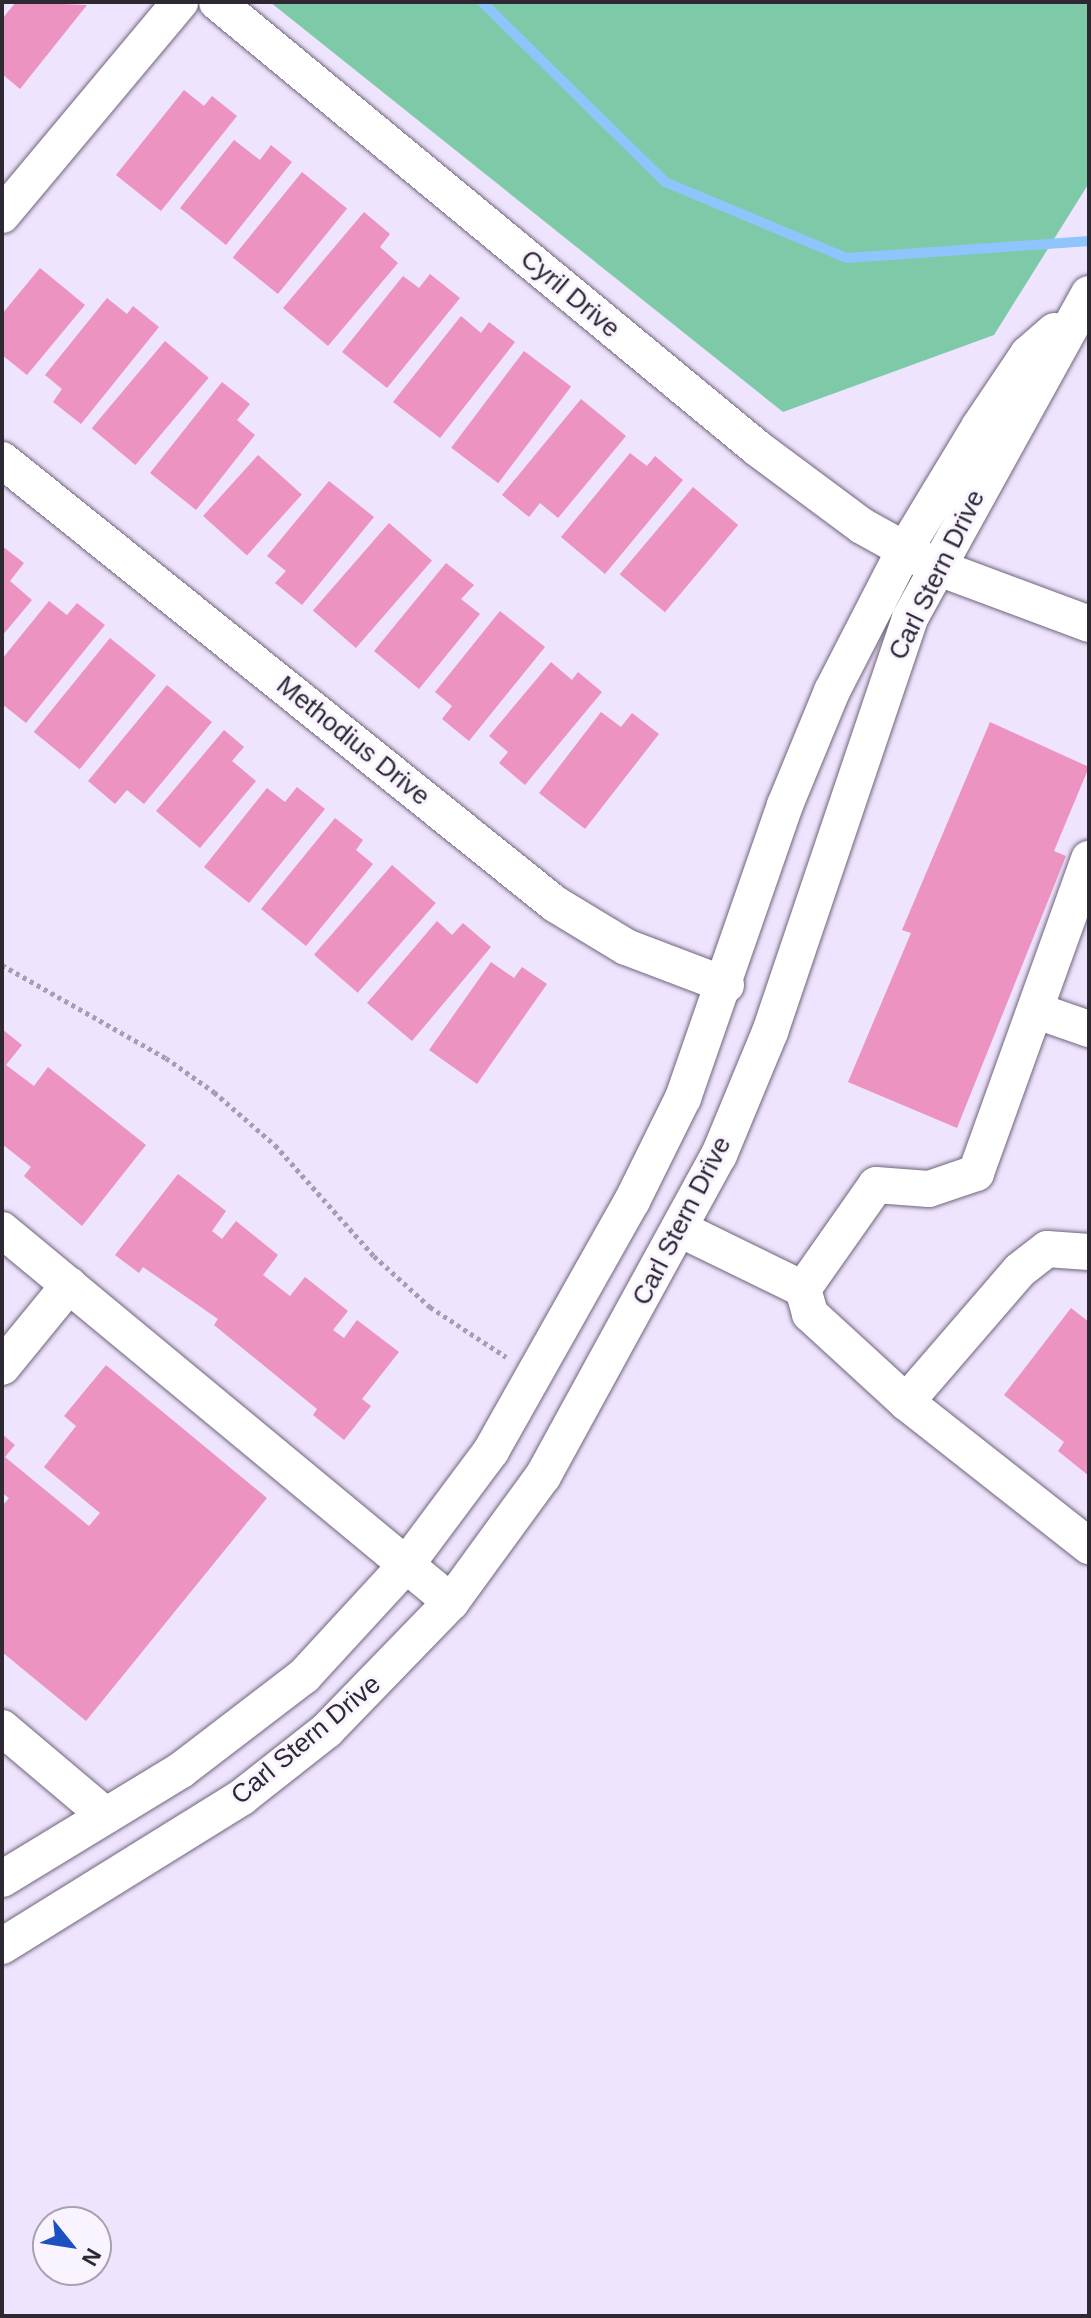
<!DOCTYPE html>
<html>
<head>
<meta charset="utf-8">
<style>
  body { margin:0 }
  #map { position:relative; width:1091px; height:2318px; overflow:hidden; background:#efe4fd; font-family:Arial,sans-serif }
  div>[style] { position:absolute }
  .green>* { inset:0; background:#7dc9a8 }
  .stream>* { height:10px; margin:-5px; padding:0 5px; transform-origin:5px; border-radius:5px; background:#8fc5fd }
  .building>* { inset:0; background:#ec93c2; transform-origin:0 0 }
  .path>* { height:5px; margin-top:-2.5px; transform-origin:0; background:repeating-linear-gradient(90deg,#a69db1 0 4px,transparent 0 8px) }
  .roads { filter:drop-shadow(0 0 2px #70657c) drop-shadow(0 0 2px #70657c) }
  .minor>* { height:36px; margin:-18px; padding:0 18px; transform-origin:18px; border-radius:18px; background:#fff }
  span { translate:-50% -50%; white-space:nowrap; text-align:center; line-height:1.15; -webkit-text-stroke:6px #f9f4ff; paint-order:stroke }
  .street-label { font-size:26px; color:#2d2832 }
  .frame { position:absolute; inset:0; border:4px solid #2d2832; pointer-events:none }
  .north { position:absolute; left:32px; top:2206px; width:80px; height:80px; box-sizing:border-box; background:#f9f4ff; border:2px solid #a7a2ad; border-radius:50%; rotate:120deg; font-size:22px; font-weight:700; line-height:32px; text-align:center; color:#2d2832 }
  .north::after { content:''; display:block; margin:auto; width:28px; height:36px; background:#1b52bf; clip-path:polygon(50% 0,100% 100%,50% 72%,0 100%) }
</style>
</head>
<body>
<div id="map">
  <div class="green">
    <div style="clip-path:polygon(270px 2px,1089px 2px,1089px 183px,994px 335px,783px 412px)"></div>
  </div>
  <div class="stream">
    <div style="left:482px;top:2px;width:257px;rotate:44.5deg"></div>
    <div style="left:665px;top:182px;width:197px;rotate:22.7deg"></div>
    <div style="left:847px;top:258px;width:243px;rotate:-4deg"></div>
  </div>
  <div class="building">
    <div style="clip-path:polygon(16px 2px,87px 5px,20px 89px,2px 74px,2px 19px)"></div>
    <div style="clip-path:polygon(184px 90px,204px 106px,212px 96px,237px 116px,161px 211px,116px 175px)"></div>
    <div style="clip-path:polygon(234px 140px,260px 160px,271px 145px,292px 162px,226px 245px,180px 208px)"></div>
    <div style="left:302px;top:172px;width:58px;height:110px;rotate:39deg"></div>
    <div style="clip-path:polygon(364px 212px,390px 234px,380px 247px,398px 263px,328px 346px,283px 308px)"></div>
    <div style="clip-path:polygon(40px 268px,85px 305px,27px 375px,2px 355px,2px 314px)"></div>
    <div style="clip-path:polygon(430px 274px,460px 298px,387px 388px,342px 352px,403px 276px,419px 288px)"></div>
    <div style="clip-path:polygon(107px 298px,127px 314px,133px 306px,159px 327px,81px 424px,53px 402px,62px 389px,45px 375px)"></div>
    <div style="clip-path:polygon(461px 316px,481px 333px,489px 322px,515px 342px,440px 438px,393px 402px)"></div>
    <div style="left:165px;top:341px;width:57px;height:114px;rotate:40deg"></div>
    <div style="left:524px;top:351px;width:59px;height:121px;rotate:37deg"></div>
    <div style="clip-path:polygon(222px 382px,250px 404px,237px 420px,255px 435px,196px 510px,150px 473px)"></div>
    <div style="clip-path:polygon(581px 399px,626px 436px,558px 518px,540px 503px,529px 517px,502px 495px)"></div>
    <div style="clip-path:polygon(630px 453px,647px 466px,655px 456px,683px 480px,605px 574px,561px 537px)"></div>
    <div style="left:258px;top:455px;width:59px;height:82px;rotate:42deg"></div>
    <div style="clip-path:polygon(329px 481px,374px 517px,302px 605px,275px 583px,286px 571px,267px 556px)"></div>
    <div style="left:693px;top:487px;width:59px;height:114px;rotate:40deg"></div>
    <div style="left:389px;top:523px;width:57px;height:116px;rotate:41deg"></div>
    <div style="clip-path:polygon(2px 546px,24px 563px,10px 581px,32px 600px,2px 636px)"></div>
    <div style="clip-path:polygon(446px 563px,474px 585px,461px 599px,480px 614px,419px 689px,374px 651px)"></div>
    <div style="clip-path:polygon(49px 601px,67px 615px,77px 603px,105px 625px,26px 723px,2px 704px,2px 659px)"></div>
    <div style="clip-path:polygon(500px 611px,545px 647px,469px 741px,442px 719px,452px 706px,435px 692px)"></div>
    <div style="left:110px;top:638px;width:59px;height:121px;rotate:39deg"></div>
    <div style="clip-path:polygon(551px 662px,572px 680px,578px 672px,602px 692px,525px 785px,499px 763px,508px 752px,489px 736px)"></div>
    <div style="clip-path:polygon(167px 685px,212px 722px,144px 804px,127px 790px,115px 804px,88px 781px)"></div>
    <div style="clip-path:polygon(601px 712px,621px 727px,632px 713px,659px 734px,585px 829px,539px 793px)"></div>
    <div style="clip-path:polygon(990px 722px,1089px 767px,1054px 851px,1066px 856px,957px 1128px,848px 1082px,911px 933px,902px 930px)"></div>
    <div style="clip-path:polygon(224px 730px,244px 747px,232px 761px,256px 781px,200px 848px,156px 811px)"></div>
    <div style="clip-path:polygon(297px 787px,325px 809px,249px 903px,204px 867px,267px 788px,285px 802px)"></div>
    <div style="clip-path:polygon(335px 818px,363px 840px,356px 850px,373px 864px,306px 946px,261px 909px)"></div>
    <div style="left:392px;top:865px;width:58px;height:119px;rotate:41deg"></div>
    <div style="clip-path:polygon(437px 921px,452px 935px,463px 923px,491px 947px,412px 1041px,367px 1003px)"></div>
    <div style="clip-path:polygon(491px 962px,514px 978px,522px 967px,547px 984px,477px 1084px,429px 1050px)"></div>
    <div style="clip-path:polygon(2px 1029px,22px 1045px,6px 1065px,34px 1086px,48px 1067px,146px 1145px,82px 1226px,24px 1176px,31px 1167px,2px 1144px)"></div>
    <div style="clip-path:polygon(178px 1174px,226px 1211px,212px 1231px,222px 1239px,236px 1221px,278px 1255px,263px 1275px,290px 1296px,305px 1277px,348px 1311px,333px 1330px,344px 1338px,357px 1320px,399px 1352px,362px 1399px,371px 1406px,344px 1440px,313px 1415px,317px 1409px,214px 1325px,218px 1319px,143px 1267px,139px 1273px,115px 1255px)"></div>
    <div style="clip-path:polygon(1071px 1308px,1089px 1322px,1089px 1476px,1058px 1451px,1064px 1442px,1004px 1395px)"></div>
    <div style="clip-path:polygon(106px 1365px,267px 1498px,86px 1721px,2px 1652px,2px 1506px,9px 1498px,2px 1493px,2px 1434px,15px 1445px,5px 1457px,89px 1526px,100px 1513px,44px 1467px,76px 1426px,64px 1416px)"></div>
  </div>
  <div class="path">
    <div style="left:2px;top:965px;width:189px;rotate:29.6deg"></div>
    <div style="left:166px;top:1058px;width:59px;rotate:35.3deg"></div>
    <div style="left:214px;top:1092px;width:81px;rotate:41deg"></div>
    <div style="left:275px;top:1145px;width:149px;rotate:48.3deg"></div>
    <div style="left:374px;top:1256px;width:76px;rotate:42.3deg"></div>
    <div style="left:430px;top:1307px;width:91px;rotate:33.3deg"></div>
  </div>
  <div class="roads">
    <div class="minor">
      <div style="left:217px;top:2px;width:700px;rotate:39.55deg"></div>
      <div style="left:757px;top:448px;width:131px;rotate:36.6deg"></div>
      <div style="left:862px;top:526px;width:85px;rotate:29deg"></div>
      <div style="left:936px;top:567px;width:163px;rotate:20.4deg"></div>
      <div style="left:2px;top:215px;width:278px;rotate:-50.1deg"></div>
      <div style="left:2px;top:460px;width:709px;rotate:38.76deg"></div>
      <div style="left:555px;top:904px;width:83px;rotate:31.2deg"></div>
      <div style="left:626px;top:947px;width:107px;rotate:20.8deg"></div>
      <div style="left:1037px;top:1011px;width:55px;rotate:19.1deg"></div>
      <div style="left:680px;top:1229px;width:137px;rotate:26deg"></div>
      <div style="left:803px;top:1289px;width:127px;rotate:-54.9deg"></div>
      <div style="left:876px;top:1185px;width:53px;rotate:4.3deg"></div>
      <div style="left:929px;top:1189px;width:50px;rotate:-18.8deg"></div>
      <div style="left:976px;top:1173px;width:334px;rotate:-70.2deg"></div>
      <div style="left:2px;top:1230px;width:583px;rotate:39.64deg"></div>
      <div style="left:803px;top:1289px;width:26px;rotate:74deg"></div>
      <div style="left:810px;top:1314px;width:130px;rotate:42.5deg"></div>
      <div style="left:906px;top:1402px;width:233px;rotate:38.2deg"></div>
      <div style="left:2px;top:1367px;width:106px;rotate:-50.7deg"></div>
      <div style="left:906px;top:1402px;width:174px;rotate:-49.2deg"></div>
      <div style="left:1020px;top:1270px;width:34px;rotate:-38deg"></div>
      <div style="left:1047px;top:1249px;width:42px;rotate:4.1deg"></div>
      <div style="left:2px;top:1728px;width:136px;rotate:40.2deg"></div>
      <div style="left:2px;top:1879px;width:210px;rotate:-31.3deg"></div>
      <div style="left:181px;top:1770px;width:155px;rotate:-37.4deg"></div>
      <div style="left:304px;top:1676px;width:151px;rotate:-47.4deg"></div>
      <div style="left:406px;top:1565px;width:142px;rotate:-53.3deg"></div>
      <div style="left:491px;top:1451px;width:287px;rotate:-60.6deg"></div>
      <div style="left:632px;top:1201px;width:115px;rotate:-63.7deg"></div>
      <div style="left:683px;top:1098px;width:310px;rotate:-70.8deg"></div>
      <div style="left:785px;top:805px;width:123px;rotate:-67.6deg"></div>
      <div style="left:832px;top:691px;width:157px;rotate:-62.8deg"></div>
      <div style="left:904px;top:551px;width:145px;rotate:-58.8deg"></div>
      <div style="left:979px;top:427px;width:88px;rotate:-56.1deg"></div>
      <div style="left:1028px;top:354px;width:35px;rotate:-41deg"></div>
      <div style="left:2px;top:1946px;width:282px;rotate:-31.8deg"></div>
      <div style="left:242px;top:1797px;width:108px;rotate:-38.2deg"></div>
      <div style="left:327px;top:1730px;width:178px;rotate:-45.9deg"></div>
      <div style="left:451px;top:1602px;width:156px;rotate:-53.9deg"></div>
      <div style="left:543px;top:1476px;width:366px;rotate:-61.3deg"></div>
      <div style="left:719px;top:1155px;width:133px;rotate:-67.5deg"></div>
      <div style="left:770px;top:1032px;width:437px;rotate:-71.3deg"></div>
      <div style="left:910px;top:618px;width:370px;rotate:-61.1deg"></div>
    </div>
  </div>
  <div class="street-label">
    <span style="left:570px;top:294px;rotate:40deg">Cyril Drive</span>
    <span style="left:937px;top:575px;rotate:-64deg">Carl Stern Drive</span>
    <span style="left:353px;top:741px;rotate:39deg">Methodius Drive</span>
    <span style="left:682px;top:1221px;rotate:-63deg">Carl Stern Drive</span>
    <span style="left:306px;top:1740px;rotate:-40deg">Carl Stern Drive</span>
  </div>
  <div class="frame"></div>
  <div class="north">N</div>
</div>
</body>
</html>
